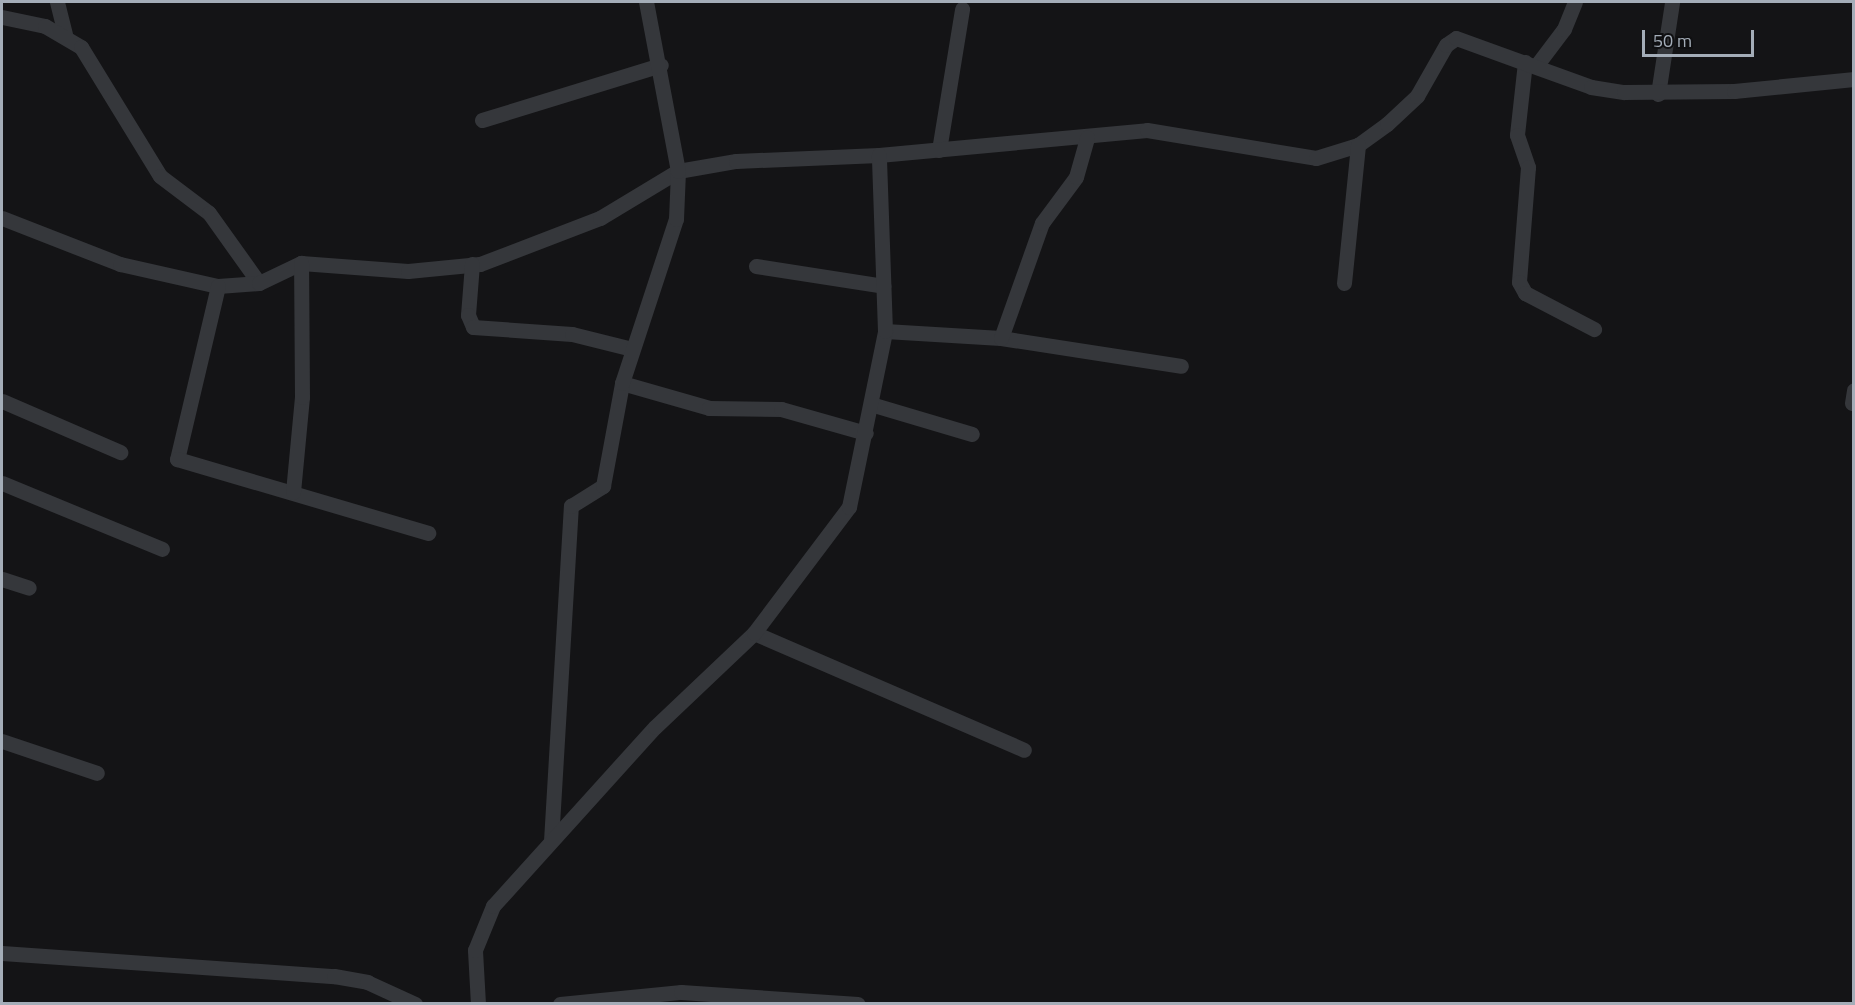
<!DOCTYPE html>
<html>
<head>
<meta charset="utf-8">
<style>
  body { margin:0 }
  #map { position:relative; width:1855px; height:1005px; overflow:hidden; background:#141416; font-family:"Titillium Web",sans-serif }
  div>[style] { position:absolute }
  .minor>* { height:15px; margin:-7.5px; padding:0 7.5px; transform-origin:7.5px; border-radius:7.5px; background:#35373b }
  span { translate:-50% -50%; white-space:nowrap; text-align:center; line-height:1.15; -webkit-text-stroke:5px #0f0f11; paint-order:stroke }
  .frame { position:absolute; inset:0; border:3px solid #a4adb8; pointer-events:none }
  .scale { position:absolute; left:1642px; top:30px; width:112px; height:27px; box-sizing:border-box; border:3px solid #a4adb8; border-top:0; padding-left:8px; font-size:18px; line-height:21px; white-space:nowrap; color:#a4adb8; -webkit-text-stroke:4px #0f0f11; paint-order:stroke }
</style>
</head>
<body>
<div id="map">
  <div class="minor">
    <div style="left:57px;top:2px;width:33px;rotate:76deg"></div>
    <div style="left:2px;top:17px;width:44px;rotate:11.8deg"></div>
    <div style="left:45px;top:26px;width:42px;rotate:30.3deg"></div>
    <div style="left:81px;top:47px;width:151px;rotate:58.5deg"></div>
    <div style="left:160px;top:176px;width:61px;rotate:37.1deg"></div>
    <div style="left:209px;top:213px;width:86px;rotate:54.5deg"></div>
    <div style="left:1525px;top:62px;width:73px;rotate:96.3deg"></div>
    <div style="left:1517px;top:135px;width:34px;rotate:71deg"></div>
    <div style="left:1528px;top:167px;width:115px;rotate:94.5deg"></div>
    <div style="left:1519px;top:282px;width:13px;rotate:61deg"></div>
    <div style="left:1525px;top:293px;width:78px;rotate:27.6deg"></div>
    <div style="left:1536px;top:66px;width:46px;rotate:-52.9deg"></div>
    <div style="left:1564px;top:29px;width:29px;rotate:-68deg"></div>
    <div style="left:1658px;top:94px;width:93px;rotate:-81.3deg"></div>
    <div style="left:482px;top:120px;width:187px;rotate:-17.1deg"></div>
    <div style="left:939px;top:150px;width:143px;rotate:-80.7deg"></div>
    <div style="left:2px;top:218px;width:127px;rotate:21.3deg"></div>
    <div style="left:120px;top:264px;width:100px;rotate:12.7deg"></div>
    <div style="left:218px;top:286px;width:41px;rotate:-4.2deg"></div>
    <div style="left:259px;top:283px;width:47px;rotate:-25.5deg"></div>
    <div style="left:301px;top:263px;width:107px;rotate:4.3deg"></div>
    <div style="left:408px;top:271px;width:72px;rotate:-5.6deg"></div>
    <div style="left:480px;top:264px;width:129px;rotate:-21deg"></div>
    <div style="left:600px;top:218px;width:91px;rotate:-31.1deg"></div>
    <div style="left:678px;top:171px;width:59px;rotate:-9.8deg"></div>
    <div style="left:736px;top:161px;width:143px;rotate:-2.4deg"></div>
    <div style="left:879px;top:155px;width:269px;rotate:-5.3deg"></div>
    <div style="left:1147px;top:130px;width:171px;rotate:9.4deg"></div>
    <div style="left:1316px;top:158px;width:44px;rotate:-17.2deg"></div>
    <div style="left:1358px;top:145px;width:36px;rotate:-36deg"></div>
    <div style="left:1387px;top:124px;width:41px;rotate:-43deg"></div>
    <div style="left:1417px;top:96px;width:59px;rotate:-60.4deg"></div>
    <div style="left:1446px;top:45px;width:12px;rotate:-35deg"></div>
    <div style="left:1456px;top:38px;width:144px;rotate:19.9deg"></div>
    <div style="left:1591px;top:87px;width:33px;rotate:9deg"></div>
    <div style="left:1624px;top:92px;width:110px;rotate:-0.5deg"></div>
    <div style="left:1734px;top:91px;width:121px;rotate:-5.7deg"></div>
    <div style="left:472px;top:264px;width:51px;rotate:94.5deg"></div>
    <div style="left:468px;top:315px;width:13px;rotate:67deg"></div>
    <div style="left:473px;top:327px;width:99px;rotate:4deg"></div>
    <div style="left:572px;top:334px;width:62px;rotate:14deg"></div>
    <div style="left:756px;top:266px;width:129px;rotate:8.9deg"></div>
    <div style="left:1344px;top:283px;width:139px;rotate:-84.2deg"></div>
    <div style="left:218px;top:286px;width:178px;rotate:103.3deg"></div>
    <div style="left:177px;top:459px;width:262px;rotate:16.4deg"></div>
    <div style="left:885px;top:331px;width:116px;rotate:3.5deg"></div>
    <div style="left:1001px;top:338px;width:182px;rotate:8.8deg"></div>
    <div style="left:1001px;top:338px;width:122px;rotate:-70.4deg"></div>
    <div style="left:1042px;top:223px;width:57px;rotate:-53.5deg"></div>
    <div style="left:1076px;top:177px;width:41px;rotate:-74.2deg"></div>
    <div style="left:622px;top:383px;width:91px;rotate:16deg"></div>
    <div style="left:709px;top:408px;width:72px;rotate:0.8deg"></div>
    <div style="left:781px;top:409px;width:88px;rotate:15.8deg"></div>
    <div style="left:2px;top:401px;width:129px;rotate:23.4deg"></div>
    <div style="left:1852px;top:403px;width:13px;rotate:-81deg"></div>
    <div style="left:874px;top:405px;width:102px;rotate:16.5deg"></div>
    <div style="left:2px;top:483px;width:173px;rotate:22.4deg"></div>
    <div style="left:293px;top:492px;width:95px;rotate:-84.6deg"></div>
    <div style="left:302px;top:397px;width:134px;rotate:-90.4deg"></div>
    <div style="left:2px;top:579px;width:28px;rotate:18deg"></div>
    <div style="left:754px;top:633px;width:294px;rotate:23.4deg"></div>
    <div style="left:2px;top:741px;width:100px;rotate:18.6deg"></div>
    <div style="left:551px;top:841px;width:336px;rotate:-86.6deg"></div>
    <div style="left:571px;top:506px;width:38px;rotate:-32deg"></div>
    <div style="left:603px;top:486px;width:105px;rotate:-79.5deg"></div>
    <div style="left:622px;top:383px;width:173px;rotate:-71.8deg"></div>
    <div style="left:676px;top:219px;width:48px;rotate:-87.6deg"></div>
    <div style="left:678px;top:171px;width:172px;rotate:-100.7deg"></div>
    <div style="left:2px;top:953px;width:333px;rotate:4deg"></div>
    <div style="left:334px;top:976px;width:34px;rotate:10deg"></div>
    <div style="left:367px;top:982px;width:53px;rotate:24.6deg"></div>
    <div style="left:478px;top:1004px;width:54px;rotate:-93.2deg"></div>
    <div style="left:475px;top:950px;width:48px;rotate:-67.8deg"></div>
    <div style="left:493px;top:906px;width:241px;rotate:-47.9deg"></div>
    <div style="left:655px;top:727px;width:137px;rotate:-43.5deg"></div>
    <div style="left:754px;top:633px;width:158px;rotate:-53deg"></div>
    <div style="left:849px;top:507px;width:180px;rotate:-78.4deg"></div>
    <div style="left:885px;top:331px;width:176px;rotate:-92deg"></div>
    <div style="left:560px;top:1004px;width:122px;rotate:-5.7deg"></div>
    <div style="left:681px;top:992px;width:177px;rotate:3.9deg"></div>
  </div>
  <div class="frame"></div>
  <div class="scale">50 m</div>
</div>
</body>
</html>
